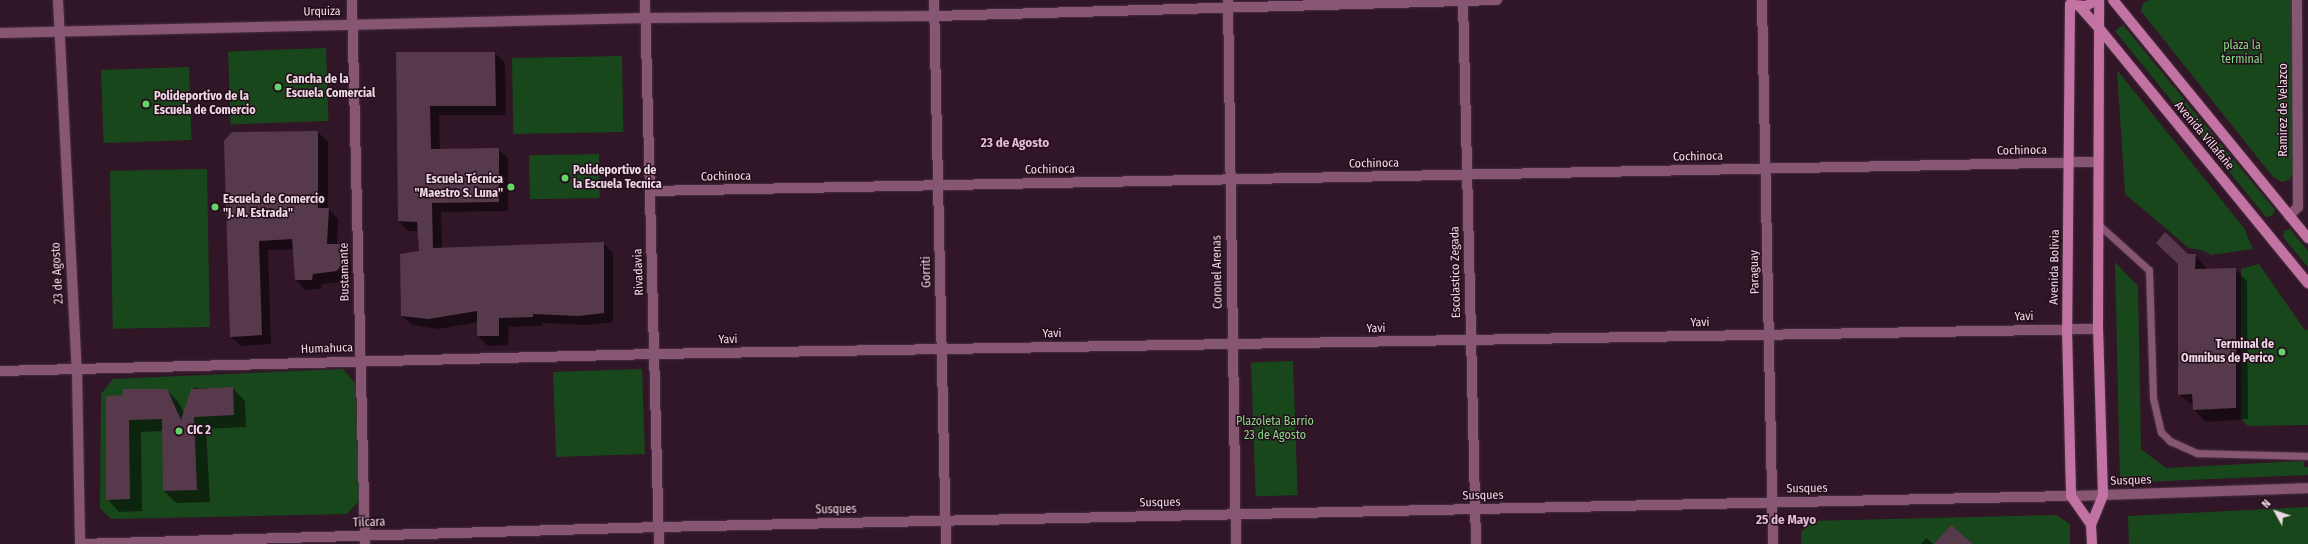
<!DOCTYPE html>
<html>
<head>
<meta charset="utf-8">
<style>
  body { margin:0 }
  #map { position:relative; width:2308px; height:544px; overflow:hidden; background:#301626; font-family:"Fira Sans Condensed",sans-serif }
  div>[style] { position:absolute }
  .green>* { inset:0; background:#19471c; transform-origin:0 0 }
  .shadow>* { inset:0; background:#0007 }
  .building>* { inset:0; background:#56394a }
  .roads { filter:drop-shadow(0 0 1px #4a3141) drop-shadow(0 0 1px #4a3141) }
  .lane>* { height:7px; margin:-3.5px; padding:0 3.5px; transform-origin:3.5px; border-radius:3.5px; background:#875673 }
  .street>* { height:10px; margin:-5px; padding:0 5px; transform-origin:5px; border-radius:5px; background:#875673 }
  .secondary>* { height:10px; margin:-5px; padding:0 5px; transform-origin:5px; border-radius:5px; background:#c273a3 }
  .dots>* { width:11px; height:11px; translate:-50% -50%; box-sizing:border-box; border:2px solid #250d1c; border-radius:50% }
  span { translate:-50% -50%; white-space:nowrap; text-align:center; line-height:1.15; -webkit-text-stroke:3px #250d1c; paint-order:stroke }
  .street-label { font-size:12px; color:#eddae4 }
  .park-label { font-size:12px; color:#85d987 }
  .poi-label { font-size:12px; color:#eddae4; font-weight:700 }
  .left { translate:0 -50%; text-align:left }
  .right { translate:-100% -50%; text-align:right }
  .neighbourhood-label { font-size:13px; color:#e1bdd2; font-weight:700 }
  .north { position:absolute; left:2256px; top:492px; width:40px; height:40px; -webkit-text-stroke:3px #250d1c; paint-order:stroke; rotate:310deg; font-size:11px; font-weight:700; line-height:16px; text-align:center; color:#eddae4 }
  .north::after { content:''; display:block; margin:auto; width:14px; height:18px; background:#eddae4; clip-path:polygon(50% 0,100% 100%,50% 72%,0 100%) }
</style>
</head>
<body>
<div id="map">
  <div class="green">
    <div style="clip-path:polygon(2149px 0,2294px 0,2293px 173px,2289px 180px,2282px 182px,2273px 177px,2141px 11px,2143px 3px)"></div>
    <div style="clip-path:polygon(2123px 25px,2275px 210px,2272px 216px,2266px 217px,2115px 31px)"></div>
    <div style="left:326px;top:48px;width:73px;height:98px;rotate:88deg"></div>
    <div style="left:622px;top:56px;width:76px;height:110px;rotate:89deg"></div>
    <div style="left:189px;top:67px;width:73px;height:88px;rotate:88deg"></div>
    <div style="clip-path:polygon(2117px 70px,2244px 228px,2253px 249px,2211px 255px,2204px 251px,2189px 248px,2125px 194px)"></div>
    <div style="left:599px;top:154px;width:44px;height:70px;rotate:89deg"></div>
    <div style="left:207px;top:169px;width:158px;height:97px;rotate:89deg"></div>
    <div style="clip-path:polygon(2290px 229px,2308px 251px,2308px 267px,2283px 237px,2284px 231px)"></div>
    <div style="clip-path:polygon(2115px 262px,2138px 286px,2141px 449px,2166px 468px,2304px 461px,2304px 467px,2308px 467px,2308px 475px,2120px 483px)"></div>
    <div style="clip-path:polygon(2259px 264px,2304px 329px,2308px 330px,2308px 425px,2248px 426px,2241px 419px,2241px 269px)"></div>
    <div style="left:1293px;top:361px;width:134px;height:42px;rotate:88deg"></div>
    <div style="clip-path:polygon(343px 369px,355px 383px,360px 500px,347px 514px,111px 519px,100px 508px,101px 394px,113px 379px)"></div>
    <div style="left:642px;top:369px;width:85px;height:89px;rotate:88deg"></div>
    <div style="clip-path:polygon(2308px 507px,2308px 544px,2129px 544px,2128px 516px)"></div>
    <div style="clip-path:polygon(2056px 515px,2070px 524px,2070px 544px,1801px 544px,1801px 532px,1810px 521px)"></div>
  </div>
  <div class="shadow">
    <div style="clip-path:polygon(397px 53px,495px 53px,505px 63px,506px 115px,439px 115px,440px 149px,498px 149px,508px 158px,508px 211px,441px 212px,442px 249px,603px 243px,613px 253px,613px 322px,589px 325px,542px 323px,542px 326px,509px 327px,508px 345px,488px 346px,478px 336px,478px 322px,439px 329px,412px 325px,402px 316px,420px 252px,418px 231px,408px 231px,399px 221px)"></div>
    <div style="clip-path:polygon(318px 132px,328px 142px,328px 208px,338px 219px,337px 245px,350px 255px,351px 275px,346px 281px,322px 284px,321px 289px,305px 290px,296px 280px,294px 249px,268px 250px,271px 344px,241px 346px,231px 337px,233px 133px)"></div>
    <div style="clip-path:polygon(2188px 255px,2195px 255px,2207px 269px,2235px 269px,2247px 281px,2248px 419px,2206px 422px,2194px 410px,2194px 406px,2179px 394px)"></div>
    <div style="clip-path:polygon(192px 388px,233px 388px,245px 401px,246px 427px,206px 429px,210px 502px,176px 503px,164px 491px,163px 431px,141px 432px,142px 511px,119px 512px,107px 499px,107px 397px,167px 390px,179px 403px,184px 413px)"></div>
    <div style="clip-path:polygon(1926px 538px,1933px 544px,1921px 544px)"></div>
  </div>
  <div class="building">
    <div style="clip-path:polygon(396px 52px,495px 52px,496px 106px,430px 106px,431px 149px,499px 148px,499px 202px,432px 203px,433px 248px,604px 242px,604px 313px,579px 316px,533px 314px,533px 317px,499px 318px,499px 336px,477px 336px,477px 311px,429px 319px,401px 316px,400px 254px,419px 251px,417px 222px,398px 221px)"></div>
    <div style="clip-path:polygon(318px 131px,318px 208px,329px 208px,327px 244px,340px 244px,341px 265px,337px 271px,313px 274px,312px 280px,295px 280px,292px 239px,259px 241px,262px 335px,230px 337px,224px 141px,232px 132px)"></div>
    <div style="clip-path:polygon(2165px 232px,2188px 254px,2196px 254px,2195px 269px,2236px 268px,2236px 408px,2193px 410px,2192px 394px,2178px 395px,2178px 264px,2156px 243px)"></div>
    <div style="clip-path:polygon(192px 386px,193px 389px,233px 387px,234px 415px,194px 417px,197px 490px,163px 491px,162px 419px,129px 420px,130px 499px,106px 500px,106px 396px,123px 395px,123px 389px,167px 389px,181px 420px)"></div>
    <div style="clip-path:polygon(1951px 525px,1973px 544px,1934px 544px)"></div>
  </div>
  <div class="roads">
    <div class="lane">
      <div style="left:2099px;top:225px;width:67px;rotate:42deg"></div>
      <div style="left:2149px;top:270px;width:128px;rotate:88.2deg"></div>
      <div style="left:2153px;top:398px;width:35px;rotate:77deg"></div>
      <div style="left:2161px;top:432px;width:13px;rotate:45deg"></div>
      <div style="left:2170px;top:441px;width:30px;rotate:24deg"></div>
      <div style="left:2197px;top:453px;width:111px;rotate:1.5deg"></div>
    </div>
    <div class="street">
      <div style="left:58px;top:0;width:369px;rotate:87.1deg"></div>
      <div style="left:77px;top:369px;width:175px;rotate:89deg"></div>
      <div style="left:352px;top:0;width:544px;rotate:88.63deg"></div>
      <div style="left:645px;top:0;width:544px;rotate:88.53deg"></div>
      <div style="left:934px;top:0;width:544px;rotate:88.74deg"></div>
      <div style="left:1228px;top:0;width:544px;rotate:89.16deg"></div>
      <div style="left:1463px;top:0;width:544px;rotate:88.63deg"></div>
      <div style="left:1762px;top:0;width:544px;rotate:88.84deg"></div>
      <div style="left:0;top:33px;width:646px;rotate:-1.33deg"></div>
      <div style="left:646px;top:18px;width:289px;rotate:-0.4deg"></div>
      <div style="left:935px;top:16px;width:562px;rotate:-1.63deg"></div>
      <div style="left:650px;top:191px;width:1448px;rotate:-1.15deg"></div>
      <div style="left:2289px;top:216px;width:13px;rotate:-45deg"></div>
      <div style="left:2298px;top:207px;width:207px;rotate:-90.3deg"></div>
      <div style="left:0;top:371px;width:655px;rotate:-1.49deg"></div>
      <div style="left:655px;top:354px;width:1443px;rotate:-0.99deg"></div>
      <div style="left:80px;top:544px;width:579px;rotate:-1.68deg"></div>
      <div style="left:659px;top:527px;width:1412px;rotate:-1.26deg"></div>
      <div style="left:2071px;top:496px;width:237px;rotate:-1.9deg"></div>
    </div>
    <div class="secondary">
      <div style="left:2113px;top:0;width:308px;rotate:50.7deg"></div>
      <div style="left:2070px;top:4px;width:325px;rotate:90.5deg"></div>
      <div style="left:2067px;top:329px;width:167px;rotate:88.6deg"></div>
      <div style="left:2071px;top:496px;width:35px;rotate:55deg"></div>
      <div style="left:2074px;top:5px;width:12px;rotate:5deg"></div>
      <div style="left:2086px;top:6px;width:13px;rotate:-29deg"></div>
      <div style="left:2079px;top:6px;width:30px;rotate:48deg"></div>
      <div style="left:2099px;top:28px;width:330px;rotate:50.7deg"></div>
      <div style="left:2092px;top:544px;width:19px;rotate:-93deg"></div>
      <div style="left:2091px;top:525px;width:32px;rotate:-68deg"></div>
      <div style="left:2103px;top:495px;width:166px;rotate:-91.7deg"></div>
      <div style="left:2098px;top:329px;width:329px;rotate:-89.8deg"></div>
    </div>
  </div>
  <div class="dots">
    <div style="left:278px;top:87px;background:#62d469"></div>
    <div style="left:146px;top:104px;background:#62d469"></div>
    <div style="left:565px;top:178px;background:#62d469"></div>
    <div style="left:511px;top:187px;background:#62d469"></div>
    <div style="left:215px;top:207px;background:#62d469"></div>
    <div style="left:2282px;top:352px;background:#62d469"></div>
    <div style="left:179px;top:431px;background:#62d469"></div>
  </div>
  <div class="street-label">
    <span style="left:322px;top:12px;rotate:-1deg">Urquiza</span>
    <span style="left:2284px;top:110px;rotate:-90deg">Ramirez de Velazco</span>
    <span style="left:2204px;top:136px;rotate:50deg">Avenida Villafañe</span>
    <span style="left:2022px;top:151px;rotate:-1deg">Cochinoca</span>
    <span style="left:1698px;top:157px;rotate:-1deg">Cochinoca</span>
    <span style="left:1374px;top:164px;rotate:-1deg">Cochinoca</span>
    <span style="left:1050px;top:170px;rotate:-1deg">Cochinoca</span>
    <span style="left:726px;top:177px;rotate:-1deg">Cochinoca</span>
    <span style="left:2055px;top:267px;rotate:-89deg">Avenida Bolivia</span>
    <span style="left:345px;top:272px;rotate:-91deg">Bustamante</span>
    <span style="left:639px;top:272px;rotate:-92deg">Rivadavia</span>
    <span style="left:927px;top:272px;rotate:-91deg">Gorriti</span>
    <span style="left:1218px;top:272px;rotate:-91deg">Coronel Arenas</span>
    <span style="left:1456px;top:272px;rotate:-91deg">Escolastico Zegada</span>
    <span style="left:1755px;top:272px;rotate:-91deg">Paraguay</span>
    <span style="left:58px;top:273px;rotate:-93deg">23 de Agosto</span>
    <span style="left:2024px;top:317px;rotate:-1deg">Yavi</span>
    <span style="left:1700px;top:323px;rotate:-1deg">Yavi</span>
    <span style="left:1376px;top:329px;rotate:-1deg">Yavi</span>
    <span style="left:1052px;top:334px;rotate:-1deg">Yavi</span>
    <span style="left:728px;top:340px;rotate:-1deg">Yavi</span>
    <span style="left:327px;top:349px;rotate:-2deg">Humahuca</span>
    <span style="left:2131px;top:481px;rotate:-2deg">Susques</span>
    <span style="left:1807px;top:489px;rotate:-1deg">Susques</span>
    <span style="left:1483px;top:496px;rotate:-1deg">Susques</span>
    <span style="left:1160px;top:503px;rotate:-1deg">Susques</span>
    <span style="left:836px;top:510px;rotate:-1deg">Susques</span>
    <span style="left:369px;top:523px;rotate:-2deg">Tilcara</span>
  </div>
  <div class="park-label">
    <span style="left:2242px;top:53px">plaza la<br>terminal</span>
    <span style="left:1275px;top:429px">Plazoleta Barrio<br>23 de Agosto</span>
  </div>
  <div class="poi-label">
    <span class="left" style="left:286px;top:87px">Cancha de la<br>Escuela Comercial</span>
    <span class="left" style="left:154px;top:104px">Polideportivo de la<br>Escuela de Comercio</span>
    <span class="left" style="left:573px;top:178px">Polideportivo de<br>la Escuela Tecnica</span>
    <span class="right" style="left:503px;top:187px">Escuela Técnica<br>"Maestro S. Luna"</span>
    <span class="left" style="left:223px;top:207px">Escuela de Comercio<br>"J. M. Estrada"</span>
    <span class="right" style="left:2274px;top:352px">Terminal de<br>Omnibus de Perico</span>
    <span class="left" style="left:187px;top:431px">CIC 2</span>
  </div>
  <div class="neighbourhood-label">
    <span style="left:1015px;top:143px">23 de Agosto</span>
    <span style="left:1786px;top:520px">25 de Mayo</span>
  </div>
  <div class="north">N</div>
</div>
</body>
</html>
